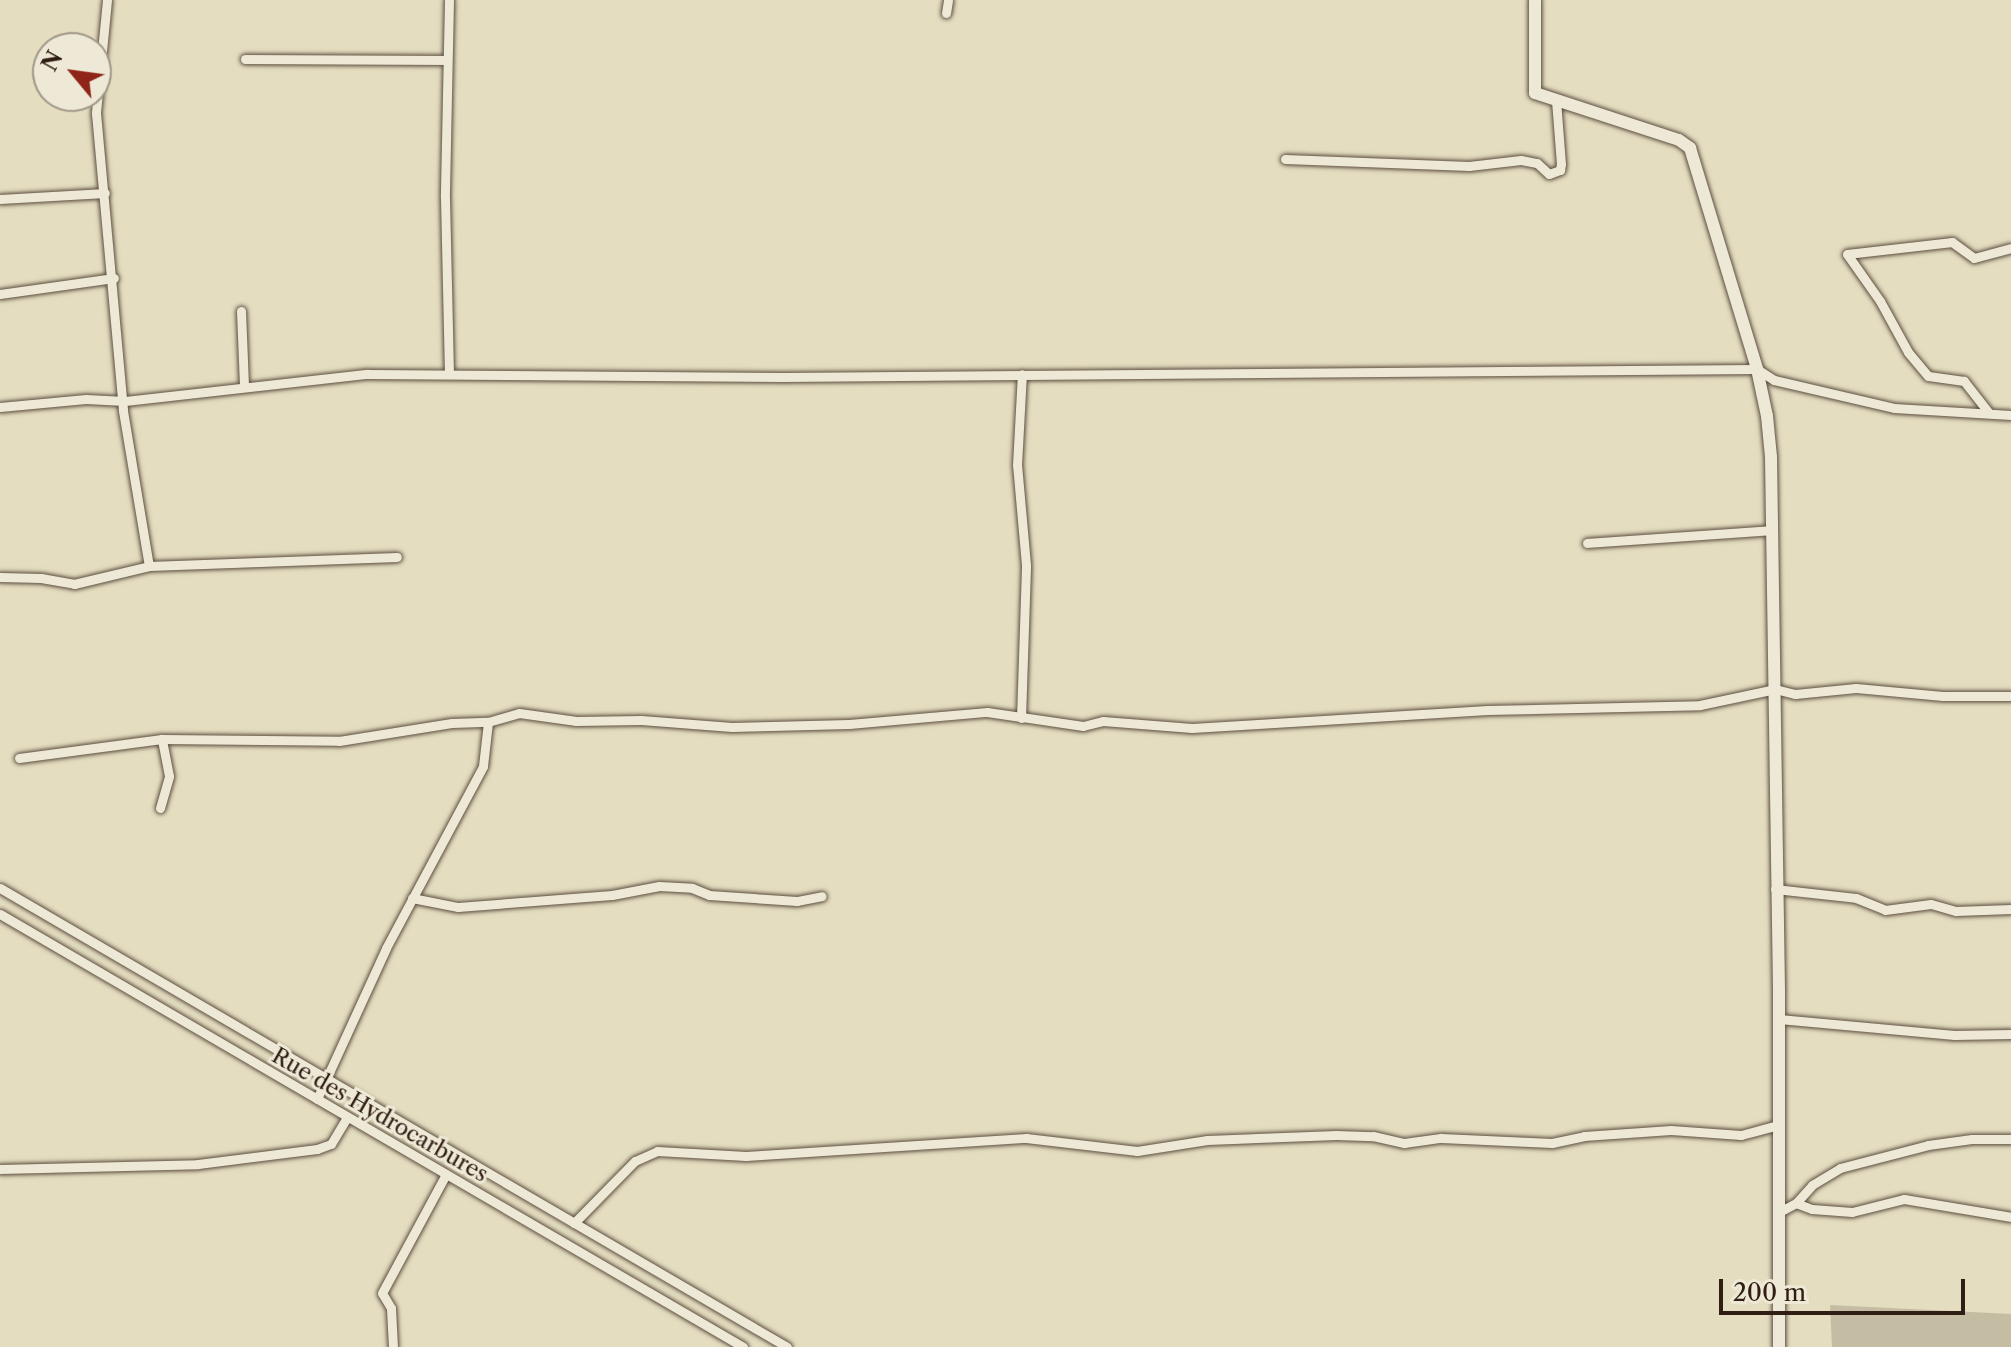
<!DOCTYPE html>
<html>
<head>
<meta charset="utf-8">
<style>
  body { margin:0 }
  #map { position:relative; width:2011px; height:1347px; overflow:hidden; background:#e4ddc0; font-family:"Libre Caslon Text",serif }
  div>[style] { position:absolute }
  .green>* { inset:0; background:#c5bda3 }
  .roads { filter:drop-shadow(0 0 2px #5d4e3f) drop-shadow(0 0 2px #5d4e3f) }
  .street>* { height:9px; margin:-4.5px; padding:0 4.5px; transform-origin:4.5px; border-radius:4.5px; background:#ede9d6 }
  .secondary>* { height:12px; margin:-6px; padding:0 6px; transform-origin:6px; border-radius:6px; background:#ede9d6 }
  span { translate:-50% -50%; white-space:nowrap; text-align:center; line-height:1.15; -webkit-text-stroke:6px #ede9d6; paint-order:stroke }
  .street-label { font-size:22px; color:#301e14 }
  .north { position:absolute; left:32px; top:32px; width:80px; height:80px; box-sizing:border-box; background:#ede9d6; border:2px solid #a19888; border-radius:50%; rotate:299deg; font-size:22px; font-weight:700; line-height:32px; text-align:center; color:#301e14 }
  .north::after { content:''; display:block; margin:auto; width:28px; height:36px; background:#8f2418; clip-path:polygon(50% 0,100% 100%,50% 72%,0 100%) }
  .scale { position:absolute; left:1719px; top:1279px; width:246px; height:36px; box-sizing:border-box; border:4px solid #301e14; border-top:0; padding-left:10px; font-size:24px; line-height:28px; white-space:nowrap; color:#301e14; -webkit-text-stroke:6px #ede9d6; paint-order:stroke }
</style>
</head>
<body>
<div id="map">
  <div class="green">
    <div style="clip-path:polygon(1830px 1305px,2011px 1314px,2011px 1347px,1832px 1347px)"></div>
  </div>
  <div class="roads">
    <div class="street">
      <div style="left:107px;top:0;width:114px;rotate:95.6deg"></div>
      <div style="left:96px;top:113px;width:299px;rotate:84.8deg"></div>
      <div style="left:123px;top:411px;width:157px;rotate:80.5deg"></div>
      <div style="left:449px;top:0;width:198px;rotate:91.2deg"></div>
      <div style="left:445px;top:198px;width:175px;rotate:88.7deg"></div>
      <div style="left:946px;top:13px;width:13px;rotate:-81deg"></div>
      <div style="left:245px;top:59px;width:202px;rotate:0.3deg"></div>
      <div style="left:1285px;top:159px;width:184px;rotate:2.2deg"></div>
      <div style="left:1469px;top:166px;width:52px;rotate:-6.6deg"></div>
      <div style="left:1521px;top:160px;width:16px;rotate:11deg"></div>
      <div style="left:1537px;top:163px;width:16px;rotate:43deg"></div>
      <div style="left:1549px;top:174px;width:12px;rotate:-20deg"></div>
      <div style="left:1560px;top:170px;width:6px;rotate:-81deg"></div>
      <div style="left:1561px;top:164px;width:63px;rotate:-94.5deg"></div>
      <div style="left:0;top:199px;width:105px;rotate:-3.3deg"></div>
      <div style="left:0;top:294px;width:115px;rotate:-8deg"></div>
      <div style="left:241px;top:311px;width:76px;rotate:87.7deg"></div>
      <div style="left:0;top:407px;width:86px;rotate:-5.3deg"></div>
      <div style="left:86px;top:399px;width:39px;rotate:3deg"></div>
      <div style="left:125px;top:401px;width:244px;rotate:-6.4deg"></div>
      <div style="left:367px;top:374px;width:415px;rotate:0.4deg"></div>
      <div style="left:782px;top:377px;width:975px;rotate:-0.47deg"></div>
      <div style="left:1757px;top:369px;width:20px;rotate:33deg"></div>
      <div style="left:1774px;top:380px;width:123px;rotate:13.1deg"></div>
      <div style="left:1894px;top:408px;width:117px;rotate:3.4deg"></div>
      <div style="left:1989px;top:413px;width:41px;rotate:-128deg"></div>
      <div style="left:1964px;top:381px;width:36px;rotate:-172deg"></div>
      <div style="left:1928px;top:376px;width:31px;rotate:-130deg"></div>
      <div style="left:1908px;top:352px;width:58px;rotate:-118.8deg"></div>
      <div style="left:1880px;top:301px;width:57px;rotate:-125.1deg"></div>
      <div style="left:1847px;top:254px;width:106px;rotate:-6.5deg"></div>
      <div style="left:1952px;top:242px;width:27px;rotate:36deg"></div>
      <div style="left:1974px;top:258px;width:38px;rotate:-15deg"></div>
      <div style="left:1587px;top:543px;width:186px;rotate:-4deg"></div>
      <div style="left:0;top:577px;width:41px;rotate:1.4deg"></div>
      <div style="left:41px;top:578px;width:34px;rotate:10deg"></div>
      <div style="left:74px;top:584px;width:77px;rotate:-13.5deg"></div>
      <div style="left:149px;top:566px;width:248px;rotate:-2.1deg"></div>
      <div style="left:1021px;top:718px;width:153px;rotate:-88.1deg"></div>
      <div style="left:1026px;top:565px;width:100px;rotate:-95.1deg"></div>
      <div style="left:1017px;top:465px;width:91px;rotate:-86.9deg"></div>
      <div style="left:19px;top:758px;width:144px;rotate:-7.6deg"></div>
      <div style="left:162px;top:739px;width:177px;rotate:0.6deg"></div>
      <div style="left:339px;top:741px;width:114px;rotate:-9.1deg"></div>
      <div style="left:452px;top:723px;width:36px;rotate:-2deg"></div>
      <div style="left:160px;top:808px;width:33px;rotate:-74deg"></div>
      <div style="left:169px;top:776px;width:38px;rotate:-101deg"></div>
      <div style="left:0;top:888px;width:911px;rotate:30.25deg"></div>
      <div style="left:1775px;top:889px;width:81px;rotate:6.3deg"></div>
      <div style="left:1856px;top:898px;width:31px;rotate:22deg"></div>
      <div style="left:1885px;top:910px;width:46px;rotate:-7.4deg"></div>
      <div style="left:1931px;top:904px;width:26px;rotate:16deg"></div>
      <div style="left:1956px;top:911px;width:55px;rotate:-2.1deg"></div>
      <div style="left:412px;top:898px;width:47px;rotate:11.1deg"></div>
      <div style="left:458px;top:907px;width:154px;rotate:-4.5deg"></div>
      <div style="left:612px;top:895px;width:48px;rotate:-10.8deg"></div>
      <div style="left:659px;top:886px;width:33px;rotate:3deg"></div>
      <div style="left:692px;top:888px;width:18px;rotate:22deg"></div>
      <div style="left:709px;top:895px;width:88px;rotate:3.9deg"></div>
      <div style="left:797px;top:901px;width:25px;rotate:-11deg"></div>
      <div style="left:0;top:914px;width:860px;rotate:30.23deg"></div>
      <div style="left:1779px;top:1019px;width:176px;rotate:5.2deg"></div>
      <div style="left:1954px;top:1035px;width:57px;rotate:-1deg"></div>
      <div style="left:317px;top:1099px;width:166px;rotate:-65.4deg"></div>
      <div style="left:386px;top:948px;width:206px;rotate:-61.9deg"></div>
      <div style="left:483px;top:766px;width:44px;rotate:-83.5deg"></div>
      <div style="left:488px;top:722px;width:32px;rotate:-16deg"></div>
      <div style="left:519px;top:713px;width:58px;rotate:8deg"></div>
      <div style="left:576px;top:721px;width:65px;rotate:-0.9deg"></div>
      <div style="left:641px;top:720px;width:91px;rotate:4.4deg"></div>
      <div style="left:732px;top:727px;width:117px;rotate:-1.5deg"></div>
      <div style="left:849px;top:724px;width:139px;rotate:-5deg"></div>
      <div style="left:987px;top:712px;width:97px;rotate:8.3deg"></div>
      <div style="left:1083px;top:726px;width:21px;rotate:-14deg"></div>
      <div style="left:1103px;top:721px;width:89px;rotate:4.5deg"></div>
      <div style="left:1192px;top:728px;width:296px;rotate:-3.5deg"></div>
      <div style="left:1487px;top:710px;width:213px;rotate:-1.3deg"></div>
      <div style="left:1700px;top:705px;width:77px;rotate:-12deg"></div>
      <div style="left:1775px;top:689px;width:21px;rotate:14deg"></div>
      <div style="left:1795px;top:694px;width:61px;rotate:-5.6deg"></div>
      <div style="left:1856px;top:688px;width:87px;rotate:5.3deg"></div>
      <div style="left:1943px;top:696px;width:68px"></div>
      <div style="left:0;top:1169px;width:198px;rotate:-1.4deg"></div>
      <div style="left:198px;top:1164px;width:120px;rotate:-7.2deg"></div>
      <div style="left:317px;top:1149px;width:15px;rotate:-20deg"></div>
      <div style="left:331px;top:1144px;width:31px;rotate:-59deg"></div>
      <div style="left:1796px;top:1203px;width:17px;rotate:21deg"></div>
      <div style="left:1812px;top:1209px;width:40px;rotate:4.3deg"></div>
      <div style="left:1852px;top:1212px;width:54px;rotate:-14deg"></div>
      <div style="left:1904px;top:1199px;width:109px;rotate:9.5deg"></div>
      <div style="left:1781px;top:1211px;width:17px;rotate:-28deg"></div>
      <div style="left:1796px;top:1203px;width:24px;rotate:-48deg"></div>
      <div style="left:1812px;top:1185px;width:33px;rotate:-31deg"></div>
      <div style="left:1840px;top:1168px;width:91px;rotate:-14.6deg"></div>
      <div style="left:1928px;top:1145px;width:44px;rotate:-7.8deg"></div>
      <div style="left:1972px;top:1139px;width:39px"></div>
      <div style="left:574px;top:1223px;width:87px;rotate:-45.5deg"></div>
      <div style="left:635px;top:1161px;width:24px;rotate:-24deg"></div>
      <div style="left:657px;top:1151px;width:89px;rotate:3.2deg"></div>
      <div style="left:746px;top:1156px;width:281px;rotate:-3.7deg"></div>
      <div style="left:1026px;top:1138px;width:112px;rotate:6.7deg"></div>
      <div style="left:1137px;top:1151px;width:71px;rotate:-8.9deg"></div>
      <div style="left:1207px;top:1140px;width:129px;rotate:-2.2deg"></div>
      <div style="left:1336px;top:1135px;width:37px;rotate:2deg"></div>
      <div style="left:1373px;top:1136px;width:32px;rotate:13deg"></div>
      <div style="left:1404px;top:1143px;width:37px;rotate:-8deg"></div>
      <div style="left:1441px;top:1138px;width:111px;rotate:2.6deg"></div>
      <div style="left:1552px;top:1143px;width:33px;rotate:-12deg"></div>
      <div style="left:1584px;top:1136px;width:87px;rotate:-3.9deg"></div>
      <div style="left:1671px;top:1130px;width:70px;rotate:4.1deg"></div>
      <div style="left:1741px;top:1135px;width:39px;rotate:-15deg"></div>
      <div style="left:393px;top:1347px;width:39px;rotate:-93deg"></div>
      <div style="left:391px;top:1308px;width:17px;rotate:-121deg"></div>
      <div style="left:382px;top:1293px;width:135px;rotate:-61.7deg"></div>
    </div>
    <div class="secondary">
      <div style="left:1535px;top:0;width:93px;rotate:90deg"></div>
      <div style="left:1535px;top:93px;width:151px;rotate:18.1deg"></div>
      <div style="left:1679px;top:140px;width:14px;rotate:36deg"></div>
      <div style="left:1690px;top:148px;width:231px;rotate:73.1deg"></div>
      <div style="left:1757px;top:369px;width:48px;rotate:78deg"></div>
      <div style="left:1767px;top:416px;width:41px;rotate:84.4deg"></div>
      <div style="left:1771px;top:457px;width:535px;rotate:89.14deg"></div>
      <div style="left:1779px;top:992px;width:355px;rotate:90deg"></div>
    </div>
  </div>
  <div class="street-label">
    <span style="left:380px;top:1115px;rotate:30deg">Rue des Hydrocarbures</span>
  </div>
  <div class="north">N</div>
  <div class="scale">200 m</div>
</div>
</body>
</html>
